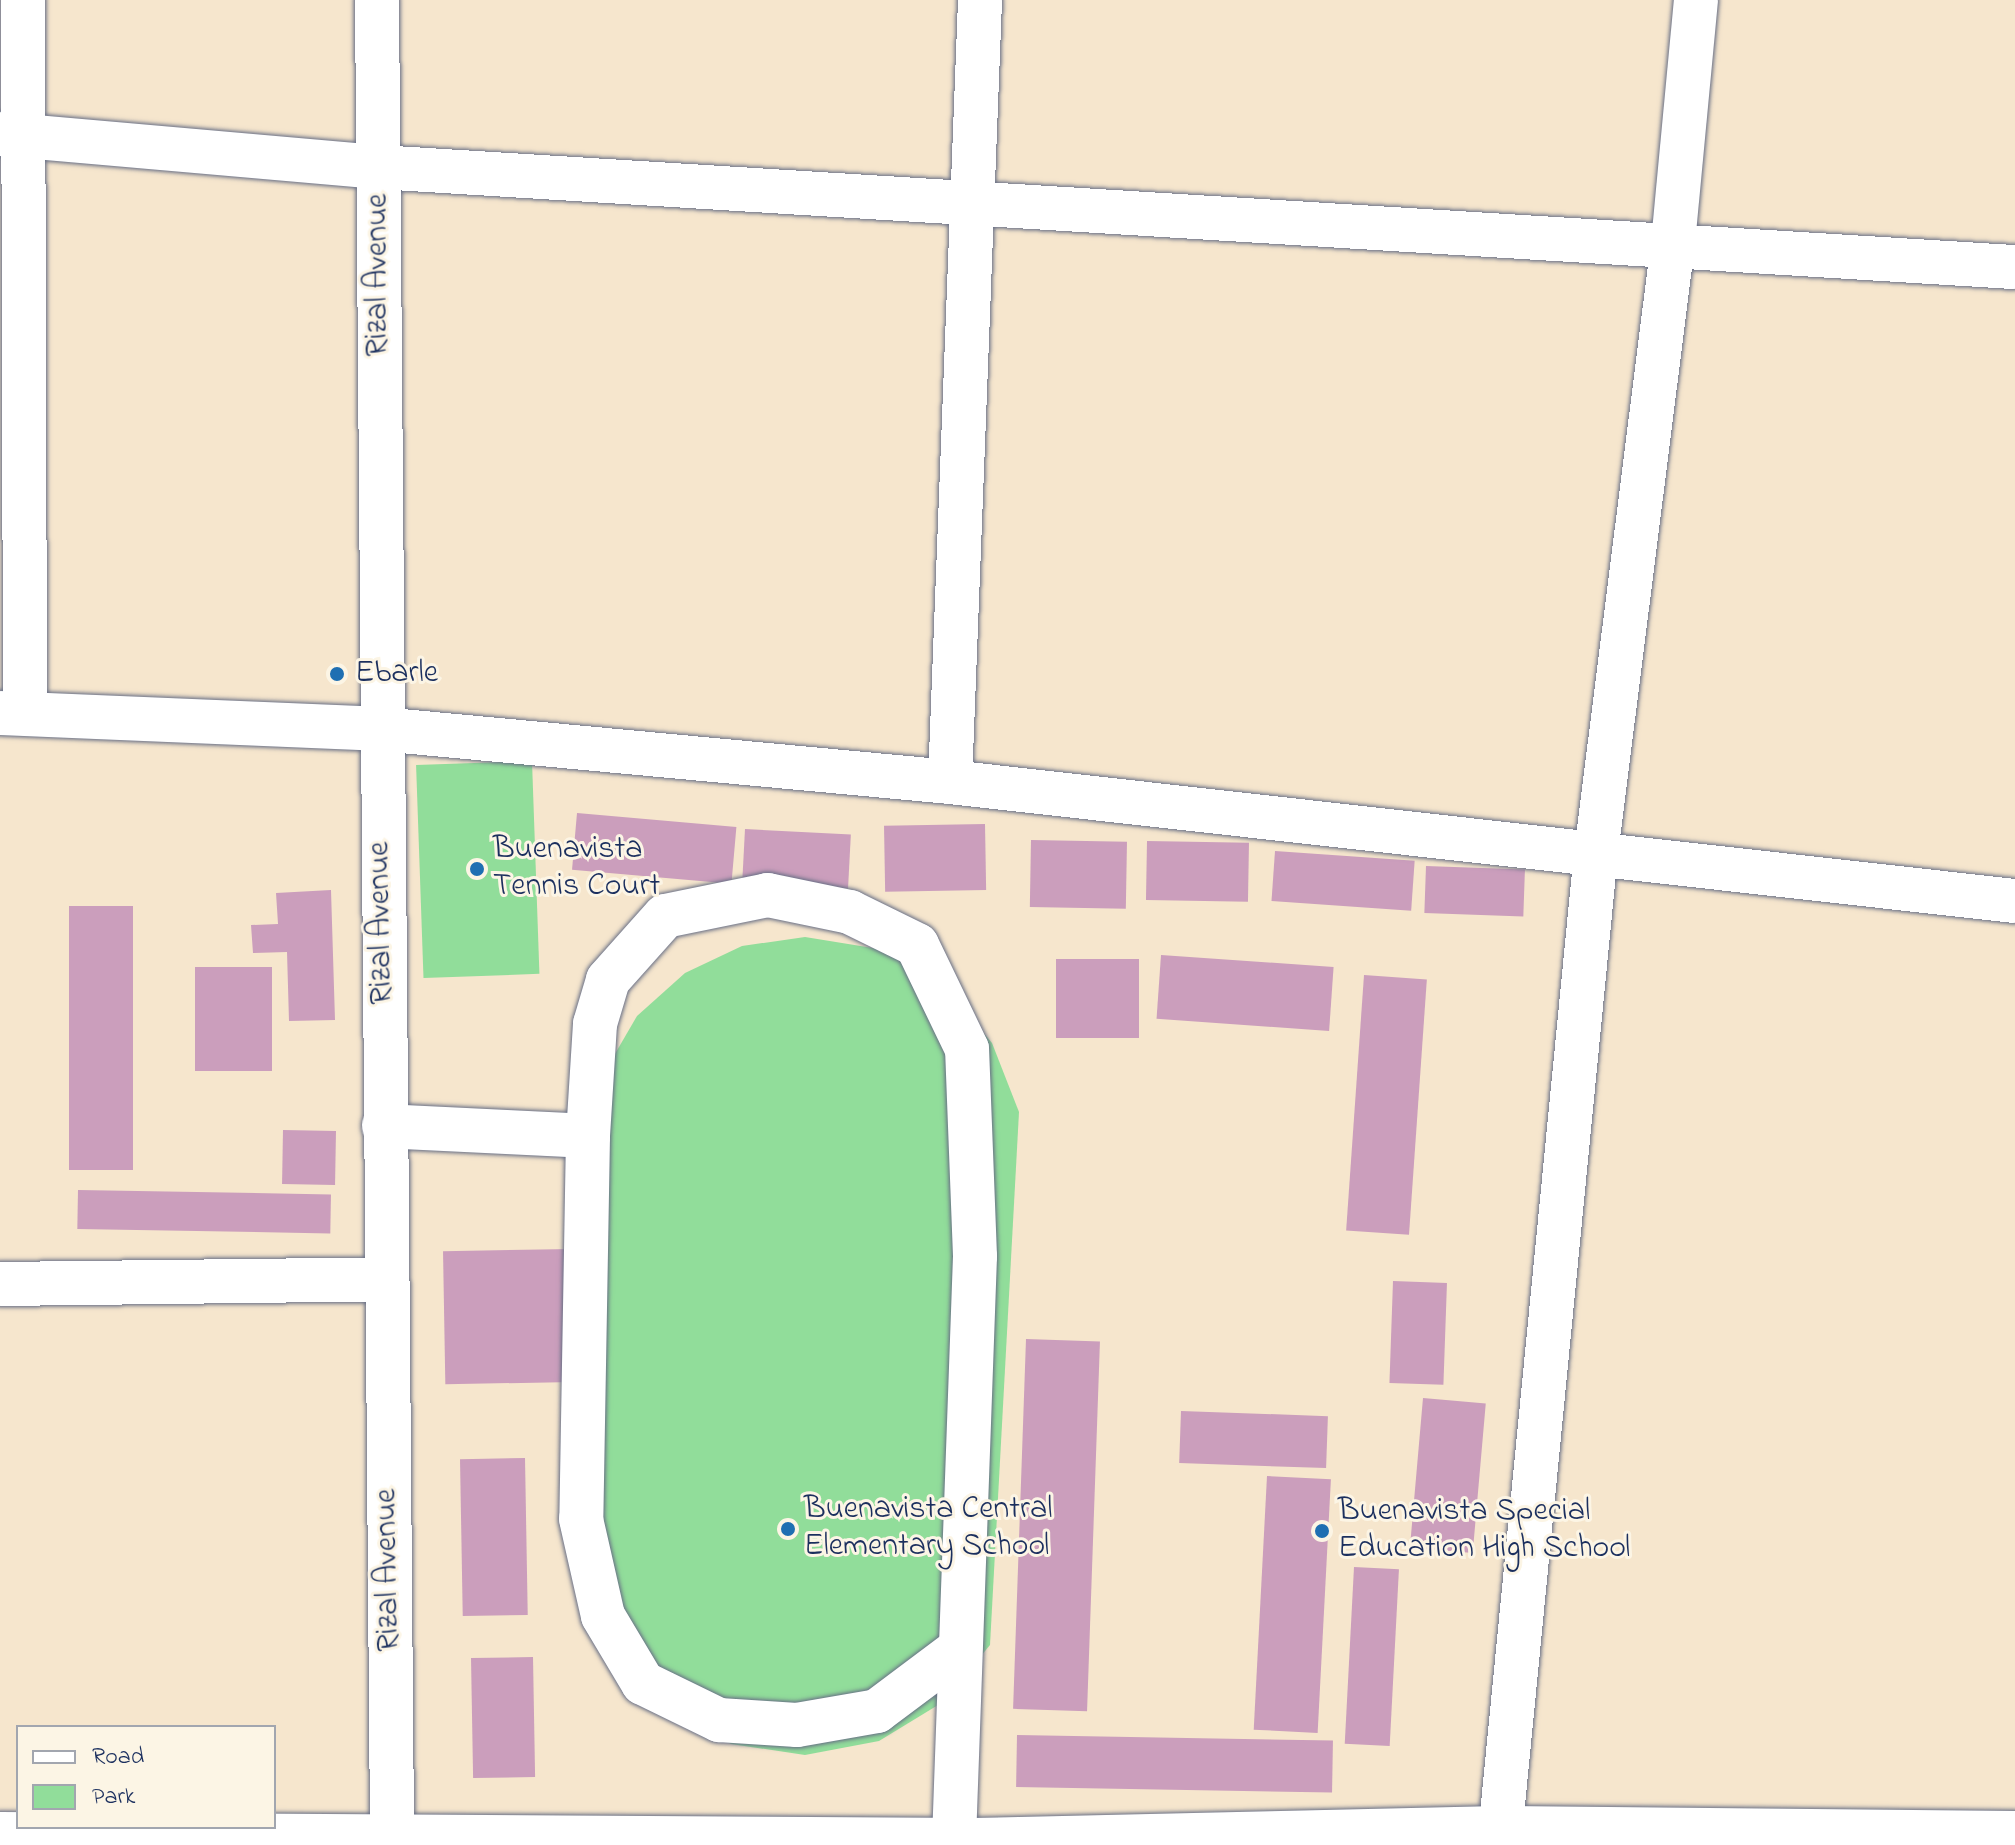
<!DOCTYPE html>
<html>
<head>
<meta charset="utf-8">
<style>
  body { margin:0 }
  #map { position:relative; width:2015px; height:1845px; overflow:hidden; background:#f6e6cd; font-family:"Indie Flower",sans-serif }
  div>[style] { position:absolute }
  .green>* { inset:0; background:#91dd9a; transform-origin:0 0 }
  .building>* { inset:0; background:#cb9ebc; transform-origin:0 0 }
  .roads { filter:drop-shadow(0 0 2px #686f85) drop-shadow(0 0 2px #686f85) }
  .minor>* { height:44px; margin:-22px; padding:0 22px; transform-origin:22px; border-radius:22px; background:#fff }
  .dots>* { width:22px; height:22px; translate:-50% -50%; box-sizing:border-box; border:4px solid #fcf5e5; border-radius:50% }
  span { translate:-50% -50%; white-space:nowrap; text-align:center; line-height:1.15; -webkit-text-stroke:6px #fcf5e5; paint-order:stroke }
  .street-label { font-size:32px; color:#1b2f5e }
  .poi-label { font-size:32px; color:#1b2f5e }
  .left { translate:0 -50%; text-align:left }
  .legend { position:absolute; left:16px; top:1725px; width:260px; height:104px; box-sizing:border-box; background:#fcf5e5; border:2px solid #a2a6af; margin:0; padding:10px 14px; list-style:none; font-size:24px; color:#1b2f5e }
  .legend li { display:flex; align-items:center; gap:16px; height:40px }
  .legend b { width:40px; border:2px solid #a2a6af }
</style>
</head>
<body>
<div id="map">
  <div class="green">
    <div style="left:532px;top:761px;width:213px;height:116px;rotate:88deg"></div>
    <div style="clip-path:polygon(805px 937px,879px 949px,944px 986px,992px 1043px,1019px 1112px,990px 1645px,943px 1702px,879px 1741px,805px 1755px,731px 1744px,666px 1708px,588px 1583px,605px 1071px,637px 1016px,685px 973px,742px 946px)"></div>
  </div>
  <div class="building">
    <div style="left:577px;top:813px;width:160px;height:57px;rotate:5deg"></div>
    <div style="left:985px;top:824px;width:66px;height:101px;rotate:89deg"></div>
    <div style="left:745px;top:829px;width:106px;height:54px;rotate:3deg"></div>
    <div style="left:1031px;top:840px;width:96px;height:67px;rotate:1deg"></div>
    <div style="left:1147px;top:841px;width:102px;height:59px;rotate:1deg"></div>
    <div style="left:1275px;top:851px;width:140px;height:50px;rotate:4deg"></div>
    <div style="left:1426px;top:866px;width:99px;height:47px;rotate:2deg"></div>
    <div style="clip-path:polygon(331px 890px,335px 1020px,289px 1021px,287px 952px,253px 953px,251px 925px,278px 924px,276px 893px)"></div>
    <div style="left:69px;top:906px;width:64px;height:264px"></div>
    <div style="left:1161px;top:955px;width:173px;height:64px;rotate:4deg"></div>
    <div style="left:1056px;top:959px;width:83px;height:79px"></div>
    <div style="left:195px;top:967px;width:77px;height:104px"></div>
    <div style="left:1364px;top:975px;width:63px;height:256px;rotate:4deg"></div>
    <div style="left:283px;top:1130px;width:53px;height:54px;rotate:1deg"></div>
    <div style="left:78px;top:1190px;width:253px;height:39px;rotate:1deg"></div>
    <div style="left:572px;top:1249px;width:133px;height:129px;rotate:89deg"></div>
    <div style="left:1393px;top:1281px;width:54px;height:102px;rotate:2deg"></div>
    <div style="left:1026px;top:1339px;width:74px;height:370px;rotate:2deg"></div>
    <div style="left:1423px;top:1398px;width:63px;height:150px;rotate:5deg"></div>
    <div style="left:1181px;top:1411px;width:147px;height:52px;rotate:2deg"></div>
    <div style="left:525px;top:1458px;width:157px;height:65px;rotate:89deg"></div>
    <div style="left:1267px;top:1476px;width:64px;height:254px;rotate:3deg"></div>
    <div style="left:1354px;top:1567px;width:45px;height:177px;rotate:3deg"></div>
    <div style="left:533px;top:1657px;width:120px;height:62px;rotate:89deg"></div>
    <div style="left:1017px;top:1735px;width:316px;height:52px;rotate:1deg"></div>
  </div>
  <div class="roads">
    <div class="minor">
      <div style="left:23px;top:0;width:713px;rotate:89.84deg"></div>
      <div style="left:377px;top:0;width:1845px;rotate:89.53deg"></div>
      <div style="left:0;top:134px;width:379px;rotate:5deg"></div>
      <div style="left:378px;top:167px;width:1640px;rotate:3.5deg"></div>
      <div style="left:0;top:713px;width:380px;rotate:2.4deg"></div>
      <div style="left:380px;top:729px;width:572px;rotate:5.31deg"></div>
      <div style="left:950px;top:782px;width:1072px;rotate:6.38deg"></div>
      <div style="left:950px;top:782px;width:783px;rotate:-87.8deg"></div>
      <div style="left:384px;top:1126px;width:204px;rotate:2.8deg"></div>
      <div style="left:0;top:1284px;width:386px;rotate:-0.7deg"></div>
      <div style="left:0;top:1834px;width:973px;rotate:0.35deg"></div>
      <div style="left:973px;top:1840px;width:526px;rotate:-1.31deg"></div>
      <div style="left:1499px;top:1828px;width:516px;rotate:0.56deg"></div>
      <div style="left:954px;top:1840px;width:584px;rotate:-87.94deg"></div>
      <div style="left:975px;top:1256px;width:207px;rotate:-92.2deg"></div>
      <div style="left:967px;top:1049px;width:115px;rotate:-115.7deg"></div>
      <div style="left:917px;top:945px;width:75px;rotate:-153.8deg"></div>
      <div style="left:850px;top:912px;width:84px;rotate:-168.3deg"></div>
      <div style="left:768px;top:895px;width:105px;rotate:168.5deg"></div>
      <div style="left:665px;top:916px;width:86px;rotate:131.7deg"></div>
      <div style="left:608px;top:980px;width:46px;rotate:106.5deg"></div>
      <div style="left:595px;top:1024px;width:112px;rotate:93.6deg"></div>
      <div style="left:588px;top:1136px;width:383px;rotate:91deg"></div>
      <div style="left:581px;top:1519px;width:99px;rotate:77.2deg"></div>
      <div style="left:603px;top:1616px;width:78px;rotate:59.2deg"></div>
      <div style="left:643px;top:1683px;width:85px;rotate:26deg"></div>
      <div style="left:719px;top:1720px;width:78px;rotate:3.7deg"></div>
      <div style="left:797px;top:1725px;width:81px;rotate:-9.9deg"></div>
      <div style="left:877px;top:1711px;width:104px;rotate:-36.8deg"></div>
      <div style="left:1499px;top:1845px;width:997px;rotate:-84.42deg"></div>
      <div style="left:1596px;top:853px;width:615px;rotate:-82.81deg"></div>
      <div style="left:1673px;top:243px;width:244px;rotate:-84.6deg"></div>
    </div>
  </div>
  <div class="dots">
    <div style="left:337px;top:674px;background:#1f6fb2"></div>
    <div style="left:477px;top:869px;background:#1f6fb2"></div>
    <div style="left:788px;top:1529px;background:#1f6fb2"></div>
    <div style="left:1322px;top:1531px;background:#1f6fb2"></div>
  </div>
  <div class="street-label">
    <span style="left:379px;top:275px;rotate:-90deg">Rizal Avenue</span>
    <span style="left:382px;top:923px;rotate:-91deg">Rizal Avenue</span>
    <span style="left:389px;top:1570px;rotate:-91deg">Rizal Avenue</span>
  </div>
  <div class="poi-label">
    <span class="left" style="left:355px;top:674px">Ebarle</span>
    <span class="left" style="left:493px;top:869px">Buenavista<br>Tennis Court</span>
    <span class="left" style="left:804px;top:1529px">Buenavista Central<br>Elementary School</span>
    <span class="left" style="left:1338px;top:1531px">Buenavista Special<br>Education High School</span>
  </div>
  <ul class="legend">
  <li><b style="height:10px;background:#fff"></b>Road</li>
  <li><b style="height:22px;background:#91dd9a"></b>Park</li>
  </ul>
</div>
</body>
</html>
